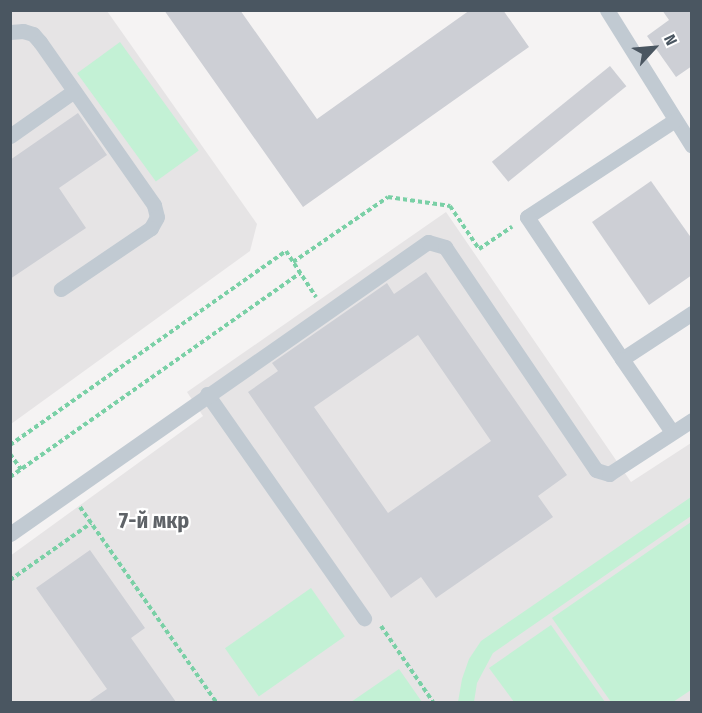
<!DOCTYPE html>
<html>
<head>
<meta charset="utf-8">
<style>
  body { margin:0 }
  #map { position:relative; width:702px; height:713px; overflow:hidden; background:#f5f3f3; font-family:"Fira Sans Condensed",sans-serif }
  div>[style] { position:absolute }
  .education>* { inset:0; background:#e6e4e5 }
  .green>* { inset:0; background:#c3f1d5; transform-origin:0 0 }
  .building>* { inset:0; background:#cdcfd5; transform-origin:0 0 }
  .path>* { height:4px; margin-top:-2px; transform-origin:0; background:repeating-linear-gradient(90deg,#7ad0a6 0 4.5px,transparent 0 7.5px) }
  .service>* { height:15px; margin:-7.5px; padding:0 7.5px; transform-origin:7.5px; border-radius:7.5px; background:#c1cad2 }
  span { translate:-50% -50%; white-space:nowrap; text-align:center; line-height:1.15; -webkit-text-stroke:4.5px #fff; paint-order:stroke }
  .neighbourhood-label { font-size:22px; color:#5f6368; font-weight:700 }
  .frame { position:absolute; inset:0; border:12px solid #4a5661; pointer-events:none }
  .north { position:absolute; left:624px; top:18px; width:60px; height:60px; -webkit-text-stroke:4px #fff; paint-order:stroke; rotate:64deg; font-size:16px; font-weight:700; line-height:24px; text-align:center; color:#4a5661 }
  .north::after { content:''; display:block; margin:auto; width:21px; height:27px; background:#4a5661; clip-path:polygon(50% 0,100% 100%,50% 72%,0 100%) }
</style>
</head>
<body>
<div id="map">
  <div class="education">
    <div style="clip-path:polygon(11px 11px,107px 11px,257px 224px,250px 251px,11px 424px)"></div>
    <div style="clip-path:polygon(446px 212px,631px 482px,691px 443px,691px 702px,11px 702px,10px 556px,203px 416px,187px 392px)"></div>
  </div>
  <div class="green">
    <div style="left:120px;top:42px;width:134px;height:53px;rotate:54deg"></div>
    <div style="clip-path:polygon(691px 497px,691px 516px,493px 653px,477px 683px,474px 702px,458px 702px,462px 679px,469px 659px,481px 641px)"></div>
    <div style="clip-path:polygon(691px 522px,691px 690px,673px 702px,611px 702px,552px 618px)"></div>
    <div style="left:311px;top:588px;width:59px;height:105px;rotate:55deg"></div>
    <div style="clip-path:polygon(551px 625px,605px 702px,514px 702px,489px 668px)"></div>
    <div style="clip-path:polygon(399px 669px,422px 702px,351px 702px)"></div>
  </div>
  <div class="building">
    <div style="clip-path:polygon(164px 10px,240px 10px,317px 119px,470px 10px,503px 10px,529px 47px,303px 207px)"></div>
    <div style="clip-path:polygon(662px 10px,692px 10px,692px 66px,676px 77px,647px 36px,669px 20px)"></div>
    <div style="left:610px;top:66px;width:26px;height:152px;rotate:51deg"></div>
    <div style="clip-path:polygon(78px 113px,107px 155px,59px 188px,86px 228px,10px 279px,10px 160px)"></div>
    <div style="clip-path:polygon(651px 181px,692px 239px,692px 275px,649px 305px,592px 222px)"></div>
    <div style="clip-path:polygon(evenodd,426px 272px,567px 475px,538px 496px,553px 517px,436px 598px,421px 577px,391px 598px,248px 392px,278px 371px,272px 363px,387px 283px,394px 294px,426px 272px,418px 335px,491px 441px,388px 513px,314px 407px,418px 335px)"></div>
    <div style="clip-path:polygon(90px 550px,145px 628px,131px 638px,176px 702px,88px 702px,107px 689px,36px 588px)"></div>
  </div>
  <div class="path">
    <div style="left:293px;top:262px;width:115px;rotate:-34.4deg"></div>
    <div style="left:388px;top:197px;width:63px;rotate:8.3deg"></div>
    <div style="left:450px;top:206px;width:52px;rotate:56deg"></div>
    <div style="left:479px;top:249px;width:40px;rotate:-34deg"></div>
    <div style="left:10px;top:445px;width:337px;rotate:-35.1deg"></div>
    <div style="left:286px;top:251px;width:55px;rotate:56.9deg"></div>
    <div style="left:10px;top:454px;width:19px;rotate:54deg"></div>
    <div style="left:10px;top:477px;width:355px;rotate:-35.1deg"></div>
    <div style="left:80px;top:507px;width:238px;rotate:55.1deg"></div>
    <div style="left:10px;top:580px;width:99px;rotate:-35.1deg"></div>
    <div style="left:381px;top:626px;width:92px;rotate:55.6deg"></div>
  </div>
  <div class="service">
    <div style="left:607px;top:10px;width:160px;rotate:58deg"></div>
    <div style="left:10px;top:32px;width:13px;rotate:-4deg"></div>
    <div style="left:23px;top:31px;width:10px;rotate:17deg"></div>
    <div style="left:33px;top:34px;width:11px;rotate:49deg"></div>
    <div style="left:40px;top:42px;width:199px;rotate:55deg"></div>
    <div style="left:154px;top:205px;width:12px;rotate:76deg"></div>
    <div style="left:157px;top:217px;width:13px;rotate:119deg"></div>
    <div style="left:151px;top:228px;width:109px;rotate:145.9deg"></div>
    <div style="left:675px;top:120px;width:177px;rotate:146.8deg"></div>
    <div style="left:527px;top:217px;width:171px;rotate:56.2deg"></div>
    <div style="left:622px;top:359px;width:84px;rotate:-33.3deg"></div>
    <div style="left:10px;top:136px;width:78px;rotate:-35.1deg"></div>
    <div style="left:622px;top:359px;width:88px;rotate:55.6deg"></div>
    <div style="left:207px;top:394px;width:274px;rotate:55deg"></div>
    <div style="left:10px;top:534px;width:510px;rotate:-34.94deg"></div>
    <div style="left:428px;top:242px;width:18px;rotate:16deg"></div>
    <div style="left:445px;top:247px;width:269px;rotate:55.9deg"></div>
    <div style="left:596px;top:470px;width:14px;rotate:17deg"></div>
    <div style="left:609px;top:474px;width:99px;rotate:-33deg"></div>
  </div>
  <div class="neighbourhood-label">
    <span style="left:154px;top:521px">7-й мкр</span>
  </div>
  <div class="frame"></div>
  <div class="north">N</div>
</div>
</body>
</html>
